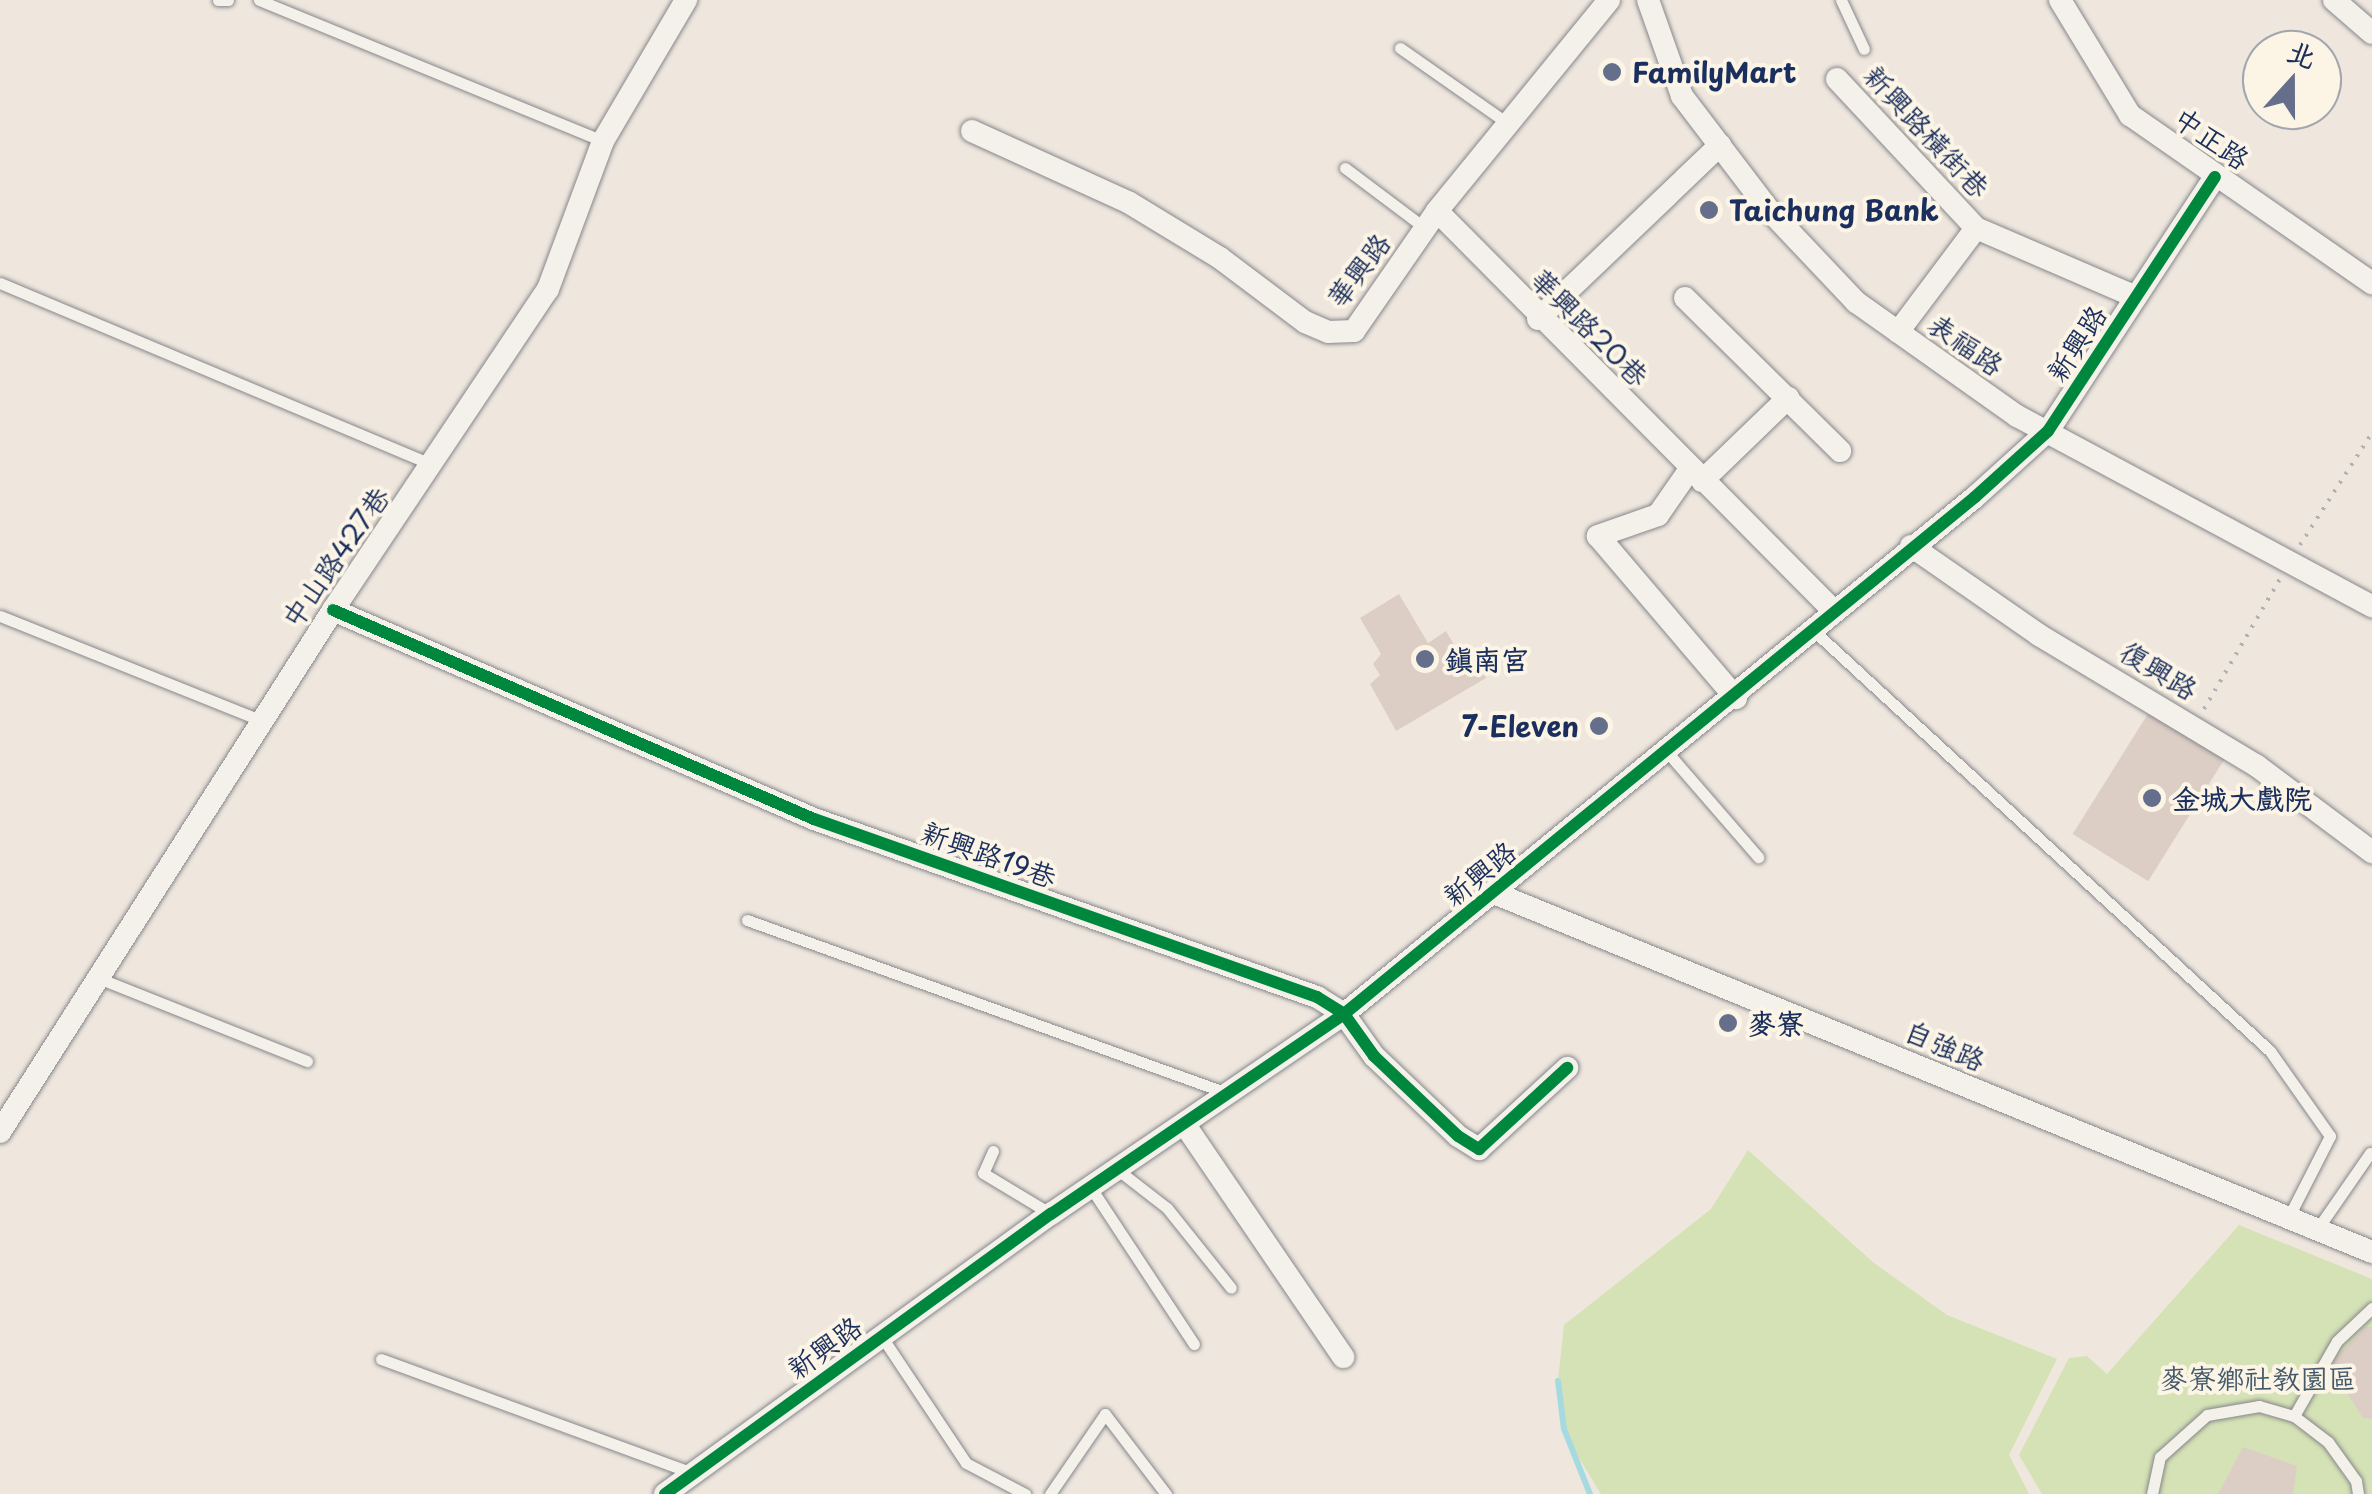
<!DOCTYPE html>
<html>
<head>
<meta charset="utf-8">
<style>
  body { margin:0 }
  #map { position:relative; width:2372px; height:1494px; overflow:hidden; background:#efe7de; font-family:"Playpen Sans","LXGW WenKai TC",sans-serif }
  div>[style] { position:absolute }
  .green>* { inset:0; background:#d5e2b5 }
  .stream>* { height:6px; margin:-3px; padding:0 3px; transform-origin:3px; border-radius:3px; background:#a5dae1 }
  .building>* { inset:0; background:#dccec5; transform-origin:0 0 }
  .path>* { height:4px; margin-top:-2px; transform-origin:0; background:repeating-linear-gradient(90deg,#b1b1b3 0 2.5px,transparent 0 10.5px) }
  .roads { filter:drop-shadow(0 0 2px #86878c) drop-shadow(0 0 2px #86878c) }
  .service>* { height:11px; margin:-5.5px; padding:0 5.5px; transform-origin:5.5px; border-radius:5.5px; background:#f4f0ea }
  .minor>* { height:22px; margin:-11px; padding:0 11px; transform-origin:11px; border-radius:11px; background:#f4f0ea }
  .cycleway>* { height:12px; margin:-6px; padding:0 6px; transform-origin:6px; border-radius:6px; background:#00873e }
  .dots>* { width:28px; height:28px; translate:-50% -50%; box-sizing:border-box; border:5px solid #fcf5e5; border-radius:50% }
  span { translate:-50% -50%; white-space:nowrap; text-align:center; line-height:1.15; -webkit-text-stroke:8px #fcf5e5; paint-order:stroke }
  .poi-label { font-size:28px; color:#1b2f5e; font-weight:700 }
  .left { translate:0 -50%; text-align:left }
  .right { translate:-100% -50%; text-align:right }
  .street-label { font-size:28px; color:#1b2f5e }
  .park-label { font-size:28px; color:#445a6c }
  .north { position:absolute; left:2242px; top:30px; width:100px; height:100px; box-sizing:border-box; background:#fcf5e5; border:2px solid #a2a6af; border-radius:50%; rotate:21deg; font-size:28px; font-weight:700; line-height:40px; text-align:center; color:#1b2f5e }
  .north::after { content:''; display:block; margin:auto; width:35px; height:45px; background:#656f8b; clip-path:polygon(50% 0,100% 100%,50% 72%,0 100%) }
</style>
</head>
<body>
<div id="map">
  <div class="green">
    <div style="clip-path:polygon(1748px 1150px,1874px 1263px,1947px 1315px,2057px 1359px,2009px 1455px,2029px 1494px,1601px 1494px,1567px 1439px,1558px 1380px,1564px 1325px,1711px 1209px)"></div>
    <div style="clip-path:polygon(2239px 1225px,2372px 1279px,2372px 1494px,2042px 1494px,2019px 1455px,2069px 1358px,2087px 1356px,2107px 1374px)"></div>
  </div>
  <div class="stream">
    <div style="left:1558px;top:1381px;width:48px;rotate:82.9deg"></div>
    <div style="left:1564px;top:1429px;width:70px;rotate:68.2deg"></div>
  </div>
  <div class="building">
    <div style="clip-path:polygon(1399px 594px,1428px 643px,1446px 631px,1457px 650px,1465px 645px,1486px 678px,1396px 731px,1370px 684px,1380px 675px,1373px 664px,1381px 654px,1360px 618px)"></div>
    <div style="left:2149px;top:712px;width:89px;height:144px;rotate:32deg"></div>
    <div style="clip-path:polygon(2365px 1327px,2372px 1327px,2372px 1419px,2363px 1418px,2329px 1365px)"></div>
    <div style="clip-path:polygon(2243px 1447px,2297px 1466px,2293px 1494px,2218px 1494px)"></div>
  </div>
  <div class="path">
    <div style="left:2300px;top:545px;width:133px;rotate:-57.3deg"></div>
    <div style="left:2204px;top:709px;width:151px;rotate:-59.7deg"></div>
  </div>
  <div class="roads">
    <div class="service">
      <div style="left:218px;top:0;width:10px"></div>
      <div style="left:259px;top:0;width:372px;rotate:22.3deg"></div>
      <div style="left:1841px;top:0;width:54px;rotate:64.9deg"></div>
      <div style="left:1400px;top:48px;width:134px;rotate:35deg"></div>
      <div style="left:1345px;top:168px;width:100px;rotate:36.9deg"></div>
      <div style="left:0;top:283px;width:471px;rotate:22.8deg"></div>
      <div style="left:0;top:616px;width:283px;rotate:21.8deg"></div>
      <div style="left:1814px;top:631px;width:620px;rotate:42.65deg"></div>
      <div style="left:2270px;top:1051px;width:104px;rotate:54.8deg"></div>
      <div style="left:2330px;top:1136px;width:94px;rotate:117.1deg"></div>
      <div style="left:1668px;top:753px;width:138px;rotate:49.1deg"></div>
      <div style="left:747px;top:920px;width:510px;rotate:19.82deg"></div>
      <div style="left:98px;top:978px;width:225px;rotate:21.7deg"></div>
      <div style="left:993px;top:1151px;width:24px;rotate:114deg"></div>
      <div style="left:983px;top:1173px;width:79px;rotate:31.1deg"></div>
      <div style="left:1118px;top:1170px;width:62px;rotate:37.8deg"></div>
      <div style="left:1167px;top:1208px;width:102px;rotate:51.3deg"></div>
      <div style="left:1091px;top:1188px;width:187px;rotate:56.6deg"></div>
      <div style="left:2316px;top:1231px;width:95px;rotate:-55.3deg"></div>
      <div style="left:882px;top:1337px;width:151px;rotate:56.3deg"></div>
      <div style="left:966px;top:1463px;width:67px;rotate:27.7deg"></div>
      <div style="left:381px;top:1359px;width:332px;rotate:20.1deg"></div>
      <div style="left:2294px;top:1416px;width:86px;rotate:-60.2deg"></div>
      <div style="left:2337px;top:1341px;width:48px;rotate:-43.3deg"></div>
      <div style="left:1050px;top:1494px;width:97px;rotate:-55.5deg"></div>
      <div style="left:1105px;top:1414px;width:101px;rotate:52.7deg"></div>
      <div style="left:2152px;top:1494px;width:38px;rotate:-78deg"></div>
      <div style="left:2160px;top:1457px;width:63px;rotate:-41.8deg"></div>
      <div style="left:2207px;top:1415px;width:53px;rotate:-9.8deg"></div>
      <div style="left:2259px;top:1406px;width:36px;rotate:16deg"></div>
      <div style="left:2294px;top:1416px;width:43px;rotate:37.4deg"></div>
      <div style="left:2328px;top:1442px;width:48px;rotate:54.3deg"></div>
      <div style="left:2356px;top:1481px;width:13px;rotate:81deg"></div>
    </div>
    <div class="minor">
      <div style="left:1648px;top:0;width:102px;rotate:70.5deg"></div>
      <div style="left:1682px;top:96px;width:143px;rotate:52.7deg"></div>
      <div style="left:1769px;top:210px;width:127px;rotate:46.6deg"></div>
      <div style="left:1856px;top:302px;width:197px;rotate:35.3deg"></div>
      <div style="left:2017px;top:416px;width:403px;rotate:28.2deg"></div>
      <div style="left:2060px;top:0;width:135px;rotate:58.7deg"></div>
      <div style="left:2130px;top:115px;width:295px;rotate:34.8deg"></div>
      <div style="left:2334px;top:0;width:50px;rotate:41deg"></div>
      <div style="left:1837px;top:79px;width:204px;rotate:47deg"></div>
      <div style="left:1976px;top:228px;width:174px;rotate:23.3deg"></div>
      <div style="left:972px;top:131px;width:171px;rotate:24.5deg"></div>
      <div style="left:1128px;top:202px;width:108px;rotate:31.3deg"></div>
      <div style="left:1220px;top:258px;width:106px;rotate:37deg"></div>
      <div style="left:1305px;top:322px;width:25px;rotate:23deg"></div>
      <div style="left:1328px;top:332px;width:26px;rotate:-2deg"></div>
      <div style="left:1354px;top:331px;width:146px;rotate:-55.3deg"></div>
      <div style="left:1437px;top:211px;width:272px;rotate:-50.8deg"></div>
      <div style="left:1437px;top:211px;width:562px;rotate:45.22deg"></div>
      <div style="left:1685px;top:298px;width:218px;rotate:44.6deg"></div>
      <div style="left:1538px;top:319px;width:252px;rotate:-43.7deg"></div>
      <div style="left:1898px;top:332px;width:130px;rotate:-53.1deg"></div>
      <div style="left:1690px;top:469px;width:56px;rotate:124.8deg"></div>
      <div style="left:1658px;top:515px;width:64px;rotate:160.7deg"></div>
      <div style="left:1598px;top:536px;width:213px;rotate:49.6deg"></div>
      <div style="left:1702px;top:481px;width:120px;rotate:-44deg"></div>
      <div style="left:1911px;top:546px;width:156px;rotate:34.8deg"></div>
      <div style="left:2039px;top:635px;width:254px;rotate:31deg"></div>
      <div style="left:2257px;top:766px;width:144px;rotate:36.8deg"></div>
      <div style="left:333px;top:610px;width:524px;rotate:23.49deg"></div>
      <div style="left:814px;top:819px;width:534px;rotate:19.49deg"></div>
      <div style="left:1317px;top:997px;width:32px;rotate:32deg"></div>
      <div style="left:1344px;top:1014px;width:52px;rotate:54.5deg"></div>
      <div style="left:1374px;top:1056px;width:116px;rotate:43.6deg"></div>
      <div style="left:1458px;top:1136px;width:25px;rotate:32deg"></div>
      <div style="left:1479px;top:1149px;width:120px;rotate:-42.6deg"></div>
      <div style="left:1494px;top:893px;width:949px;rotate:22.24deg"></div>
      <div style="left:1185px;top:1125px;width:281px;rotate:55.7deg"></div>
      <div style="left:0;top:1132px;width:619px;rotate:-57.46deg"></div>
      <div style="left:333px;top:610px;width:386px;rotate:-56.2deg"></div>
      <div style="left:548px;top:289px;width:158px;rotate:-69.6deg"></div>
      <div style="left:603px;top:141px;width:164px;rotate:-59.5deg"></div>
      <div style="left:665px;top:1494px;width:477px;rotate:-36deg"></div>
      <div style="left:1051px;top:1214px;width:355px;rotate:-34.3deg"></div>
      <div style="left:1344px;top:1014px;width:816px;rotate:-39.33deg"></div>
      <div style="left:1975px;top:497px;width:98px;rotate:-42.1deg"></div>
      <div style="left:2048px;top:431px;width:304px;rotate:-56.7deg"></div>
    </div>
  </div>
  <div class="cycleway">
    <div style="left:333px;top:610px;width:524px;rotate:23.49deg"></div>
    <div style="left:814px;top:819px;width:534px;rotate:19.49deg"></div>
    <div style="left:1317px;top:997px;width:32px;rotate:32deg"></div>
    <div style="left:1344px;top:1014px;width:52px;rotate:54.5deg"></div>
    <div style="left:1374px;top:1056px;width:116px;rotate:43.6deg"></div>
    <div style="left:1458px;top:1136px;width:25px;rotate:32deg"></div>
    <div style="left:1479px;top:1149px;width:120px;rotate:-42.6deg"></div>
    <div style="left:665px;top:1494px;width:477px;rotate:-36deg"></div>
    <div style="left:1051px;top:1214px;width:355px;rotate:-34.3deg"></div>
    <div style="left:1344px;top:1014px;width:816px;rotate:-39.33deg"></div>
    <div style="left:1975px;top:497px;width:98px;rotate:-42.1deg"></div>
    <div style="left:2048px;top:431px;width:304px;rotate:-56.7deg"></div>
  </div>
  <div class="dots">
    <div style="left:1612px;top:72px;background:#656f8b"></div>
    <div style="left:1709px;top:210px;background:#656f8b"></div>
    <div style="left:1425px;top:659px;background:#656f8b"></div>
    <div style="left:1599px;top:726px;background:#656f8b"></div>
    <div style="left:2152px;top:798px;background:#656f8b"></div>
    <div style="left:1728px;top:1023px;background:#656f8b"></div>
  </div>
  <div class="poi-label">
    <span class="left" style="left:1632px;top:72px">FamilyMart</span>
    <span class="left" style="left:1729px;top:210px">Taichung Bank</span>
    <span class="left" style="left:1445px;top:659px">鎮南宮</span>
    <span class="right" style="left:1579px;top:726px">7-Eleven</span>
    <span class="left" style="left:2172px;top:798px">金城大戲院</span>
    <span class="left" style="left:1748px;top:1023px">麥寮</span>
  </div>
  <div class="street-label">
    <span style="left:1927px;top:131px;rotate:47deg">新興路橫街巷</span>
    <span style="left:2212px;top:138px;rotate:35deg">中正路</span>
    <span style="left:1358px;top:270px;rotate:-53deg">華興路</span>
    <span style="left:1590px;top:327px;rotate:45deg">華興路20巷</span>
    <span style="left:2076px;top:343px;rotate:-57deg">新興路</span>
    <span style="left:1966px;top:344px;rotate:35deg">表福路</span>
    <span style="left:335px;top:557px;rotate:-55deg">中山路427巷</span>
    <span style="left:2159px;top:670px;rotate:31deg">復興路</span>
    <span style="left:989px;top:854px;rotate:20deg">新興路19巷</span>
    <span style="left:1479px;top:873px;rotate:-39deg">新興路</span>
    <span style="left:1945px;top:1045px;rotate:23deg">自強路</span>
    <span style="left:824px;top:1347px;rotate:-36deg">新興路</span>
  </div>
  <div class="park-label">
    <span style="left:2258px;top:1378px">麥寮鄉社教園區</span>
  </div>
  <div class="north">北</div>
</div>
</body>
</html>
